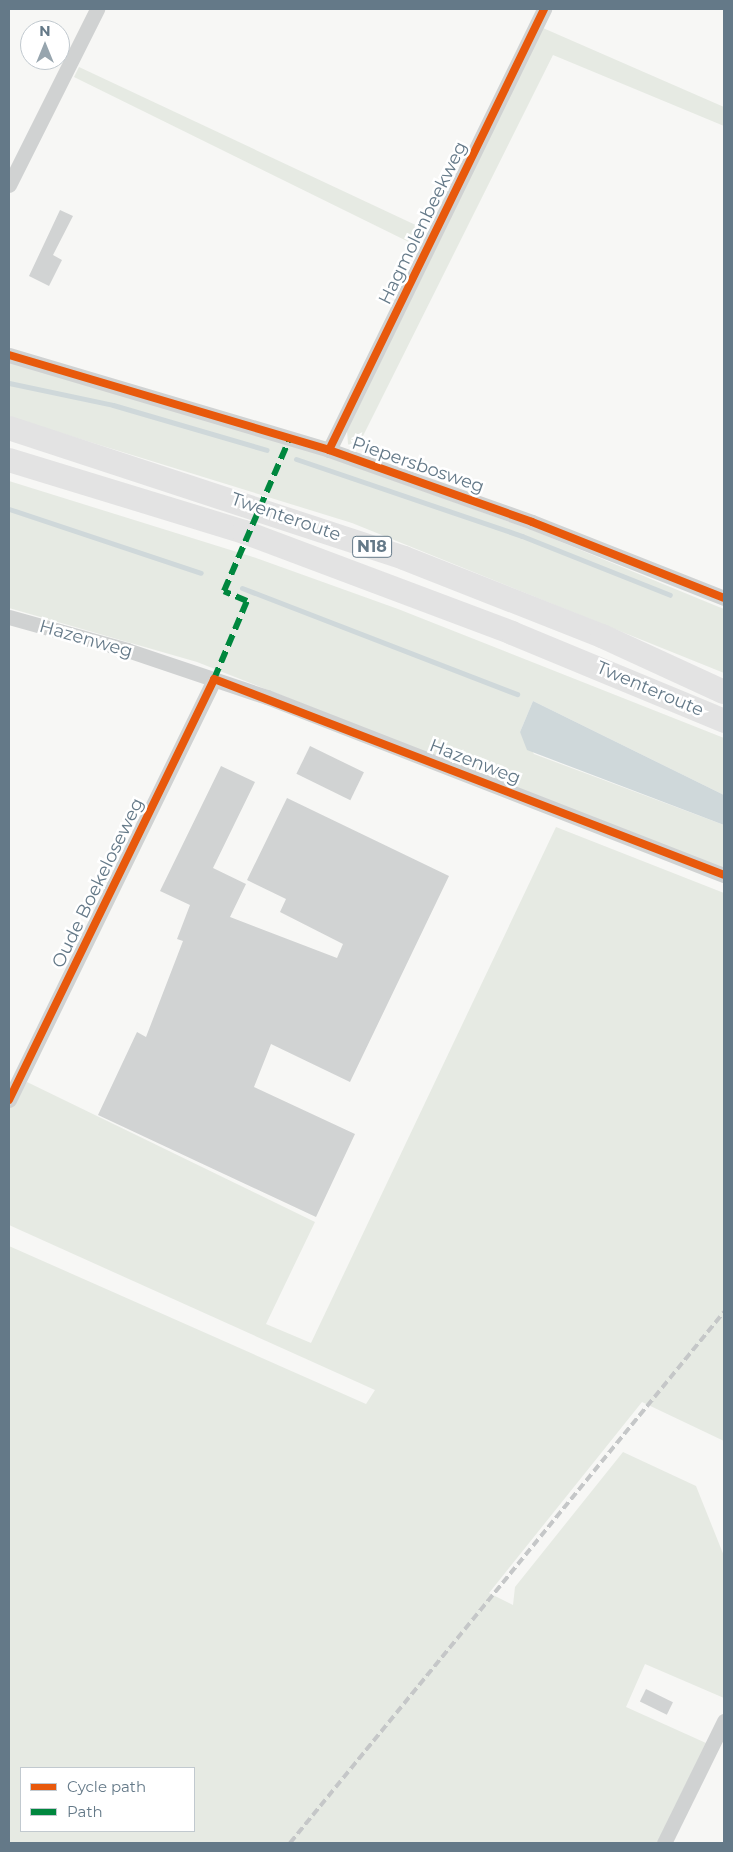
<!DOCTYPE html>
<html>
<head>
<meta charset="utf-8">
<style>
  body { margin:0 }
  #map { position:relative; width:733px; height:1852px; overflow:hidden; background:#f7f7f5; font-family:Montserrat,sans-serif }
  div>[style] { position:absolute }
  .green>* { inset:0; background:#e6eae3 }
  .water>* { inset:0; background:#cfd8da }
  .stream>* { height:5px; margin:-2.5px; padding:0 2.5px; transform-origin:2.5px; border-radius:2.5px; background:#cfd8da }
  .building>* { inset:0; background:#d1d3d3; transform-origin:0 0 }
  .minor>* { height:15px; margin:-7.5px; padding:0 7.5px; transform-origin:7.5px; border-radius:7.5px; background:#d0d2d2 }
  .trunk>* { height:24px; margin:-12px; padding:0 12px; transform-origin:12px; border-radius:12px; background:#e3e3e3 }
  .rail>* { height:4px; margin-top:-2px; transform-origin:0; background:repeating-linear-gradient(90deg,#c5c7c8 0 8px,transparent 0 12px) }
  .quiet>* { height:6px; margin-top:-3px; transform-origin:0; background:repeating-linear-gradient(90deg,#00873e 0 12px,transparent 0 18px) }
  .cycleway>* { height:8px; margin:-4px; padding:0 4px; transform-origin:4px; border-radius:4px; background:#e8590c }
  span { translate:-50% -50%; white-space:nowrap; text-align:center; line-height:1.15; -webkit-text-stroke:5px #fff; paint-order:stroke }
  .shield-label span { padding:1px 4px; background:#fff; border:1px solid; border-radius:4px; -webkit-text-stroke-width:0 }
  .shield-label { font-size:16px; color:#647988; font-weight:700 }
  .street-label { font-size:18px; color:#647988 }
  .frame { position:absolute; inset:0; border:10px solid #647988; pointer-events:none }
  .legend { position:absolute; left:20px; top:1767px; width:175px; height:65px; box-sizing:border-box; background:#fff; border:1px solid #c1c9cf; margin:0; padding:6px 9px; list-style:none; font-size:15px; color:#647988 }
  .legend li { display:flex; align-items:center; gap:10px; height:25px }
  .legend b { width:25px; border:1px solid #c1c9cf }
  .north { position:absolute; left:20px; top:20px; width:50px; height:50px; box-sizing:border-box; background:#fff; border:1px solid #c1c9cf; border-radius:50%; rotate:0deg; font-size:14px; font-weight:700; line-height:20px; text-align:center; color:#647988 }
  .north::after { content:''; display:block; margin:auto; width:18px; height:22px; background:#97a5ae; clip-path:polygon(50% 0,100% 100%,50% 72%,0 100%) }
</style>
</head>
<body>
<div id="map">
  <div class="green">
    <div style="clip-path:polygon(543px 28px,724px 107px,724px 126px,553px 55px,356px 450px,348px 444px,347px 431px)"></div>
    <div style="clip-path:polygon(79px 67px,422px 228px,415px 245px,74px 77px)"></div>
    <div style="clip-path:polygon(9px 362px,294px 445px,532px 530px,714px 605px,724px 609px,724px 673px,352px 523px,9px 417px)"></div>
    <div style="clip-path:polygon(9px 481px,253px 557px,398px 609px,724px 738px,724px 795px,533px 701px,520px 732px,534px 754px,724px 825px,724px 870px,197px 662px,9px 608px)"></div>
    <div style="clip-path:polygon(evenodd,556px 827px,724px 893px,724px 1441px,642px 1402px,489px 1593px,513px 1605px,515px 1587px,623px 1452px,696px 1486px,724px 1556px,724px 1698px,645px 1664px,626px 1707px,706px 1743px,657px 1843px,9px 1843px,9px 1246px,366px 1404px,375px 1390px,9px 1225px,9px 1109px,27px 1082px,315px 1222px,266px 1324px,311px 1343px,556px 827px,21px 1768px,194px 1768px,194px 1831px,21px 1831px,21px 1768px)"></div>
  </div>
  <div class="water">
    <div style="clip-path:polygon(533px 701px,724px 795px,724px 825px,527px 750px,520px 732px)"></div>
  </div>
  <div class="stream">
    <div style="left:9px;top:383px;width:106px;rotate:11.9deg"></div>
    <div style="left:113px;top:405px;width:160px;rotate:16.3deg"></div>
    <div style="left:296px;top:459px;width:239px;rotate:18.8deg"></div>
    <div style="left:522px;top:536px;width:159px;rotate:21.7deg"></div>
    <div style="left:9px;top:509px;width:202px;rotate:18.4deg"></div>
    <div style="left:242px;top:588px;width:295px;rotate:21.1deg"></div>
  </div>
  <div class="building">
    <div style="clip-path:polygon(60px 210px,73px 216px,53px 255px,62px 260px,49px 286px,29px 276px)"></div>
    <div style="left:310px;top:746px;width:60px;height:31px;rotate:26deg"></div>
    <div style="clip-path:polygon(221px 766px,255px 782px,213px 868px,246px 884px,230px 917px,337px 958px,343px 944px,280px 912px,286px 899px,247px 880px,287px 798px,449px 876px,350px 1082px,271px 1044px,254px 1087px,355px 1134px,316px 1217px,98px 1115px,137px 1032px,146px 1037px,183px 941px,177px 939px,190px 905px,160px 891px)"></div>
    <div style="left:646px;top:1689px;width:30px;height:14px;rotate:26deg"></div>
  </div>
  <div class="minor">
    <div style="left:9px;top:185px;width:197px;rotate:-63.4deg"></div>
    <div style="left:9px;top:355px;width:334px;rotate:16.5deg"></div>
    <div style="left:329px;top:450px;width:215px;rotate:19.5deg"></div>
    <div style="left:532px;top:522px;width:206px;rotate:21.6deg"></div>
    <div style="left:329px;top:450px;width:491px;rotate:-64deg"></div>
    <div style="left:9px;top:617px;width:123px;rotate:15.6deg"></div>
    <div style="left:127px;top:650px;width:148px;rotate:18.6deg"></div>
    <div style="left:267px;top:697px;width:490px;rotate:21.3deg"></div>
    <div style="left:9px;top:1100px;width:468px;rotate:-64deg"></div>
    <div style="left:664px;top:1843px;width:136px;rotate:-63.8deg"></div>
  </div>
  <div class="trunk">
    <div style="left:9px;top:428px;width:416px;rotate:18.2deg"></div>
    <div style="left:404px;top:558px;width:213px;rotate:21.5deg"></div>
    <div style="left:602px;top:636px;width:134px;rotate:24.7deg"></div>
    <div style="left:9px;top:460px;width:246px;rotate:17deg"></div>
    <div style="left:244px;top:532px;width:286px;rotate:20.6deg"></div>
    <div style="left:512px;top:633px;width:230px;rotate:22.5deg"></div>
  </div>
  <div class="rail">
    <div style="left:290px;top:1843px;width:686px;rotate:-50.74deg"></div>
  </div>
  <div class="quiet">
    <div style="left:214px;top:679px;width:85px;rotate:-67.1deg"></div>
    <div style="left:247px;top:601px;width:25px;rotate:-157deg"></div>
    <div style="left:224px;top:591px;width:167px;rotate:-66.7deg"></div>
  </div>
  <div class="cycleway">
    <div style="left:9px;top:355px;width:334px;rotate:16.5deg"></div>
    <div style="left:329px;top:450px;width:215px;rotate:19.5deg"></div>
    <div style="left:532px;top:522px;width:206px;rotate:21.6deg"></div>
    <div style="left:329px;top:450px;width:491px;rotate:-64deg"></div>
    <div style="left:9px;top:1100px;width:468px;rotate:-64deg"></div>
    <div style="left:214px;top:679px;width:546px;rotate:21.02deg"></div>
  </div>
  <div class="shield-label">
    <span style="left:372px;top:547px">N18</span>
  </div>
  <div class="street-label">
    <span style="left:423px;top:223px;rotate:-64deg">Hagmolenbeekweg</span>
    <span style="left:418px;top:465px;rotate:19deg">Piepersbosweg</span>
    <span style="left:286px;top:517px;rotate:19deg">Twenteroute</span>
    <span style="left:86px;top:639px;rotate:16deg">Hazenweg</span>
    <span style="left:650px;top:689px;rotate:23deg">Twenteroute</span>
    <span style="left:475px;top:762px;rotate:21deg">Hazenweg</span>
    <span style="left:98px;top:883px;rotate:-64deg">Oude Boekeloseweg</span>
  </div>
  <div class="frame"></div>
  <ul class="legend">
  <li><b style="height:6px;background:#e8590c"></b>Cycle path</li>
  <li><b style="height:6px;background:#00873e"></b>Path</li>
  </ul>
  <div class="north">N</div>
</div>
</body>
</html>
